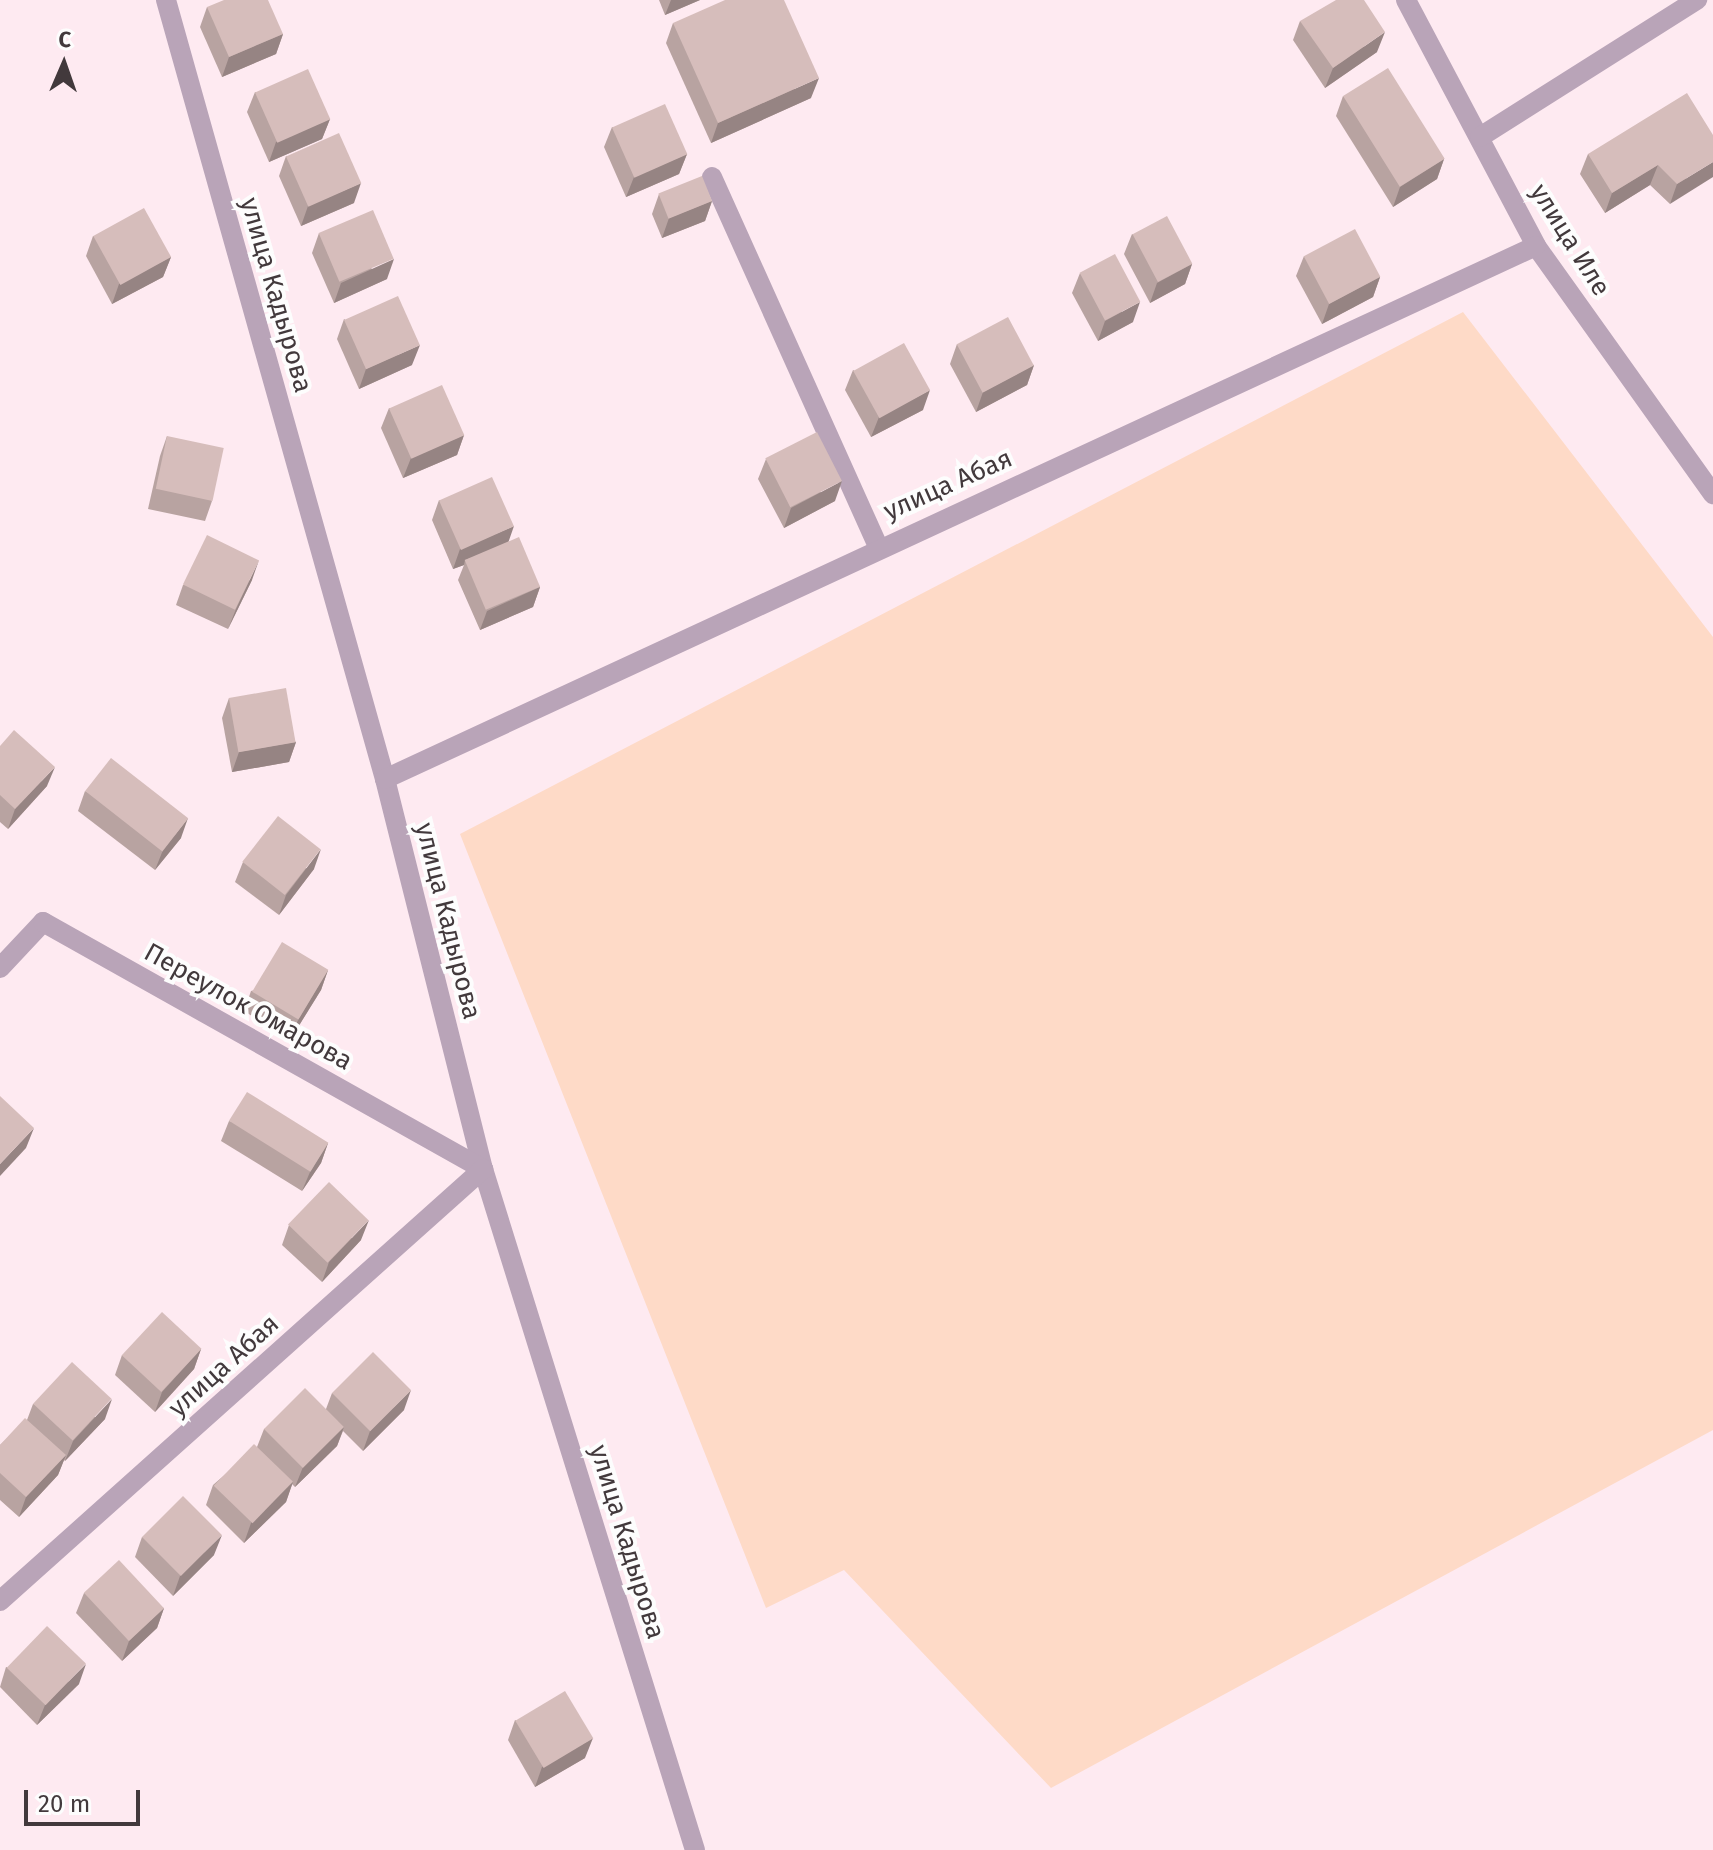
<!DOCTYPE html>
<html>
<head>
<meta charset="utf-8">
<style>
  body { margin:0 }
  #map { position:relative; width:1713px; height:1850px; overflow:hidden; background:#feeaf1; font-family:"Fira Sans",sans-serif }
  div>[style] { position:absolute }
  .green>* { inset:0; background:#fedac7 }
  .minor>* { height:20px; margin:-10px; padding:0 10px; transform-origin:10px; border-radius:10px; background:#b9a4b8 }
  .wall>* { inset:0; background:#b8a3a1 }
  .shaded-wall>* { inset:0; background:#968483 }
  .building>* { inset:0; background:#d6bdbb; transform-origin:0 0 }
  span { translate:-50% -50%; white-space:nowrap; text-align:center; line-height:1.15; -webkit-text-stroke:8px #fdfdfd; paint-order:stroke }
  .street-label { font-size:26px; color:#42393c }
  .north { position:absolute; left:24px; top:24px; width:80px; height:80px; -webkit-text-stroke:6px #fdfdfd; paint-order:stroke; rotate:2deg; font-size:22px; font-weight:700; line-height:32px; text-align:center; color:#42393c }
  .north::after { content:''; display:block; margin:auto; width:28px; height:36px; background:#42393c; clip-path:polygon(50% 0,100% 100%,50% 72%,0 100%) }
  .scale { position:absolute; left:24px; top:1790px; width:116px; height:36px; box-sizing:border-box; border:4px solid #42393c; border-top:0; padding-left:10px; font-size:24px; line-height:28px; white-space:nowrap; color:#42393c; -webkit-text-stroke:6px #fdfdfd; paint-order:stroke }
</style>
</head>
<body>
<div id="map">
  <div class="green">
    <div style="clip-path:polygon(1463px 312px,1713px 637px,1713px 1430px,1051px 1788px,844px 1570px,766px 1608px,460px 834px)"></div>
  </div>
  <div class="minor">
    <div style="left:166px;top:0;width:809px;rotate:74.3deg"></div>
    <div style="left:385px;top:779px;width:402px;rotate:75.9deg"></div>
    <div style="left:483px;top:1169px;width:713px;rotate:72.71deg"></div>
    <div style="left:1406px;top:0;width:278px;rotate:62.1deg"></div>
    <div style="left:1536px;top:246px;width:305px;rotate:54.5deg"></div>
    <div style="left:1480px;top:137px;width:257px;rotate:-32.3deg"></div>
    <div style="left:712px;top:177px;width:405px;rotate:65.8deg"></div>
    <div style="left:385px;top:779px;width:1268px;rotate:-24.85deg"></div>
    <div style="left:0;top:968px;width:63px;rotate:-46.9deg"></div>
    <div style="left:43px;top:922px;width:505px;rotate:29.31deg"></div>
    <div style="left:483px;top:1169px;width:648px;rotate:138.19deg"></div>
  </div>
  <div class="wall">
    <div style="clip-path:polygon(659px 0,700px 0,665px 15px)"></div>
    <div style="clip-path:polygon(207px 7px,283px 34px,276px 54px,222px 77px,200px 27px)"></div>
    <div style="clip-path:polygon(1300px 21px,1377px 52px,1325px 88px,1293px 40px)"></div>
    <div style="clip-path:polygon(673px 23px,811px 98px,711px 143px,666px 43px)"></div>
    <div style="clip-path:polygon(255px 92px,330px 119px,322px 139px,269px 162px,247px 112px)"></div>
    <div style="clip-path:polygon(1343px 96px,1444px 159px,1437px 179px,1393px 207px,1336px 116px)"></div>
    <div style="clip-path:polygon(612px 127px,687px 154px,679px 174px,626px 197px,604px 147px)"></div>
    <div style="clip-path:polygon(1713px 135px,1670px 204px,1650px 185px,1605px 213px,1580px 174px,1588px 154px)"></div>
    <div style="clip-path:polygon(286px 156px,354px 203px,301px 226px,279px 176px)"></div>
    <div style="clip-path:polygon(659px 194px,712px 201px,705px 221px,662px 238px,652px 214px)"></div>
    <div style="clip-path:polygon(319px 233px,387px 279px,334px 303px,312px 253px)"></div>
    <div style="clip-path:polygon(1132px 234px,1192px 264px,1185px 284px,1150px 303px,1124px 254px)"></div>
    <div style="clip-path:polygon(93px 236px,171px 257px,163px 277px,112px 304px,86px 256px)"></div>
    <div style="clip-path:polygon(1304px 256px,1380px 277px,1373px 297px,1322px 324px,1296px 276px)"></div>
    <div style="clip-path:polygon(1080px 273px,1133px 322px,1098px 341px,1072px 293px)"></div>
    <div style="clip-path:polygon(344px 319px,412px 365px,359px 389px,337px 339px)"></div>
    <div style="clip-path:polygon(957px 344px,1034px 365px,1027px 385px,976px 412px,950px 364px)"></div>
    <div style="clip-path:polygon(853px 370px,923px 410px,871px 437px,845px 390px)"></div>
    <div style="clip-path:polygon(389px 408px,464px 435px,457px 455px,403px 478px,381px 428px)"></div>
    <div style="clip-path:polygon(167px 436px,212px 501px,205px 521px,148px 509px,160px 456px)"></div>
    <div style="clip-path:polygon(766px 459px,835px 501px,784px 528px,758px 479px)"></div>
    <div style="clip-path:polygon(439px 500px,508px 542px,540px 587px,533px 607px,480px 630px,458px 580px,464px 565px,453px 569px,432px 520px)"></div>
    <div style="clip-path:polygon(252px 580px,228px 629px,176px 605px,183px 585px)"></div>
    <div style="clip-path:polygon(229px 698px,296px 742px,289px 762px,232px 772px,222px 718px)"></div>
    <div style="clip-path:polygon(0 746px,47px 786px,8px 829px,0 822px)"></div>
    <div style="clip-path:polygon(85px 791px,181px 838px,155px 870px,78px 811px)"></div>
    <div style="clip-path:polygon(243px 862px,314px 869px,279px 915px,235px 882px)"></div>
    <div style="clip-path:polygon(328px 970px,321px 990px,290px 1040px,244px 1011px,251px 991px)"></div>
    <div style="clip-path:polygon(229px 1121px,328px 1143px,321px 1163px,302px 1191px,221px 1141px)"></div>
    <div style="clip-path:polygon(289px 1225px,361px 1240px,322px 1282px,282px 1245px)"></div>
    <div style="clip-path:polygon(201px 1349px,194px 1369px,155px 1412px,115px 1375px,122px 1355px)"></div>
    <div style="clip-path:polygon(332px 1393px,404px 1410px,363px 1451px,343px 1431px,337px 1446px,295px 1487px,292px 1484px,286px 1502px,244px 1543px,206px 1505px,213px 1485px,257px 1447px,264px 1429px,326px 1409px)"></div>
    <div style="clip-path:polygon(33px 1404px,105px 1419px,65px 1461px,64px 1460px,58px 1475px,19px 1517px,0 1500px,0 1445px,27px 1420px)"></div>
    <div style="clip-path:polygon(142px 1537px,214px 1555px,173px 1596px,135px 1557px)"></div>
    <div style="clip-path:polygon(84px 1593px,164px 1608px,157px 1628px,122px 1661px,76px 1613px)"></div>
    <div style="clip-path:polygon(6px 1667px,79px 1684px,37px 1725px,0 1687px)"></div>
    <div style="clip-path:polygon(515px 1720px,585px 1758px,535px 1787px,508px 1740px)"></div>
  </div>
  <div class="shaded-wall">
    <div style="clip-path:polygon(671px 0,700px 0,665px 15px)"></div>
    <div style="clip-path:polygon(1385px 32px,1377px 52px,1325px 88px,1333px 68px)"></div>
    <div style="clip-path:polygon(283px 34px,276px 54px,222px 77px,229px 57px)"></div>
    <div style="clip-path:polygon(819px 78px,811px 98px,711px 143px,718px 123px)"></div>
    <div style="clip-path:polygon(330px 119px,322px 139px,269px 162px,276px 142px)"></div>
    <div style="clip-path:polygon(687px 154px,679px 174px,626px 197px,634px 177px)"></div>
    <div style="clip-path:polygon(1444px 159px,1437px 179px,1393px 207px,1400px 187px)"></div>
    <div style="clip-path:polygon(1713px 162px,1713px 177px,1670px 204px,1677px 184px)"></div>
    <div style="clip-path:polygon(1658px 165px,1650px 185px,1605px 213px,1612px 193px)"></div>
    <div style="clip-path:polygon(361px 183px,354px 203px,301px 226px,308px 206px)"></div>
    <div style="clip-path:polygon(712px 201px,705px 221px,662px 238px,669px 218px)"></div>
    <div style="clip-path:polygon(171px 257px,163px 277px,112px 304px,119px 284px)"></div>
    <div style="clip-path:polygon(394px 259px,387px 279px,334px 303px,341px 283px)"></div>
    <div style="clip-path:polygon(1192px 264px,1185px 284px,1150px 303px,1157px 283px)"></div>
    <div style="clip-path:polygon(1380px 277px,1373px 297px,1322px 324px,1329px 304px)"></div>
    <div style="clip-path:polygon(1140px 302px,1133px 322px,1098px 341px,1105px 321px)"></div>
    <div style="clip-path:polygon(420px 345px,412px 365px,359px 389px,366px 369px)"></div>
    <div style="clip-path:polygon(1034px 365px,1027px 385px,976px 412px,983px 392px)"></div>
    <div style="clip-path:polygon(930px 390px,923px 410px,871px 437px,879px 417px)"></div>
    <div style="clip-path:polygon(464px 435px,457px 455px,403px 478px,411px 458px)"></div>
    <div style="clip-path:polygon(842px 481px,835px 501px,784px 528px,791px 508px)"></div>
    <div style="clip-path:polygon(514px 526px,507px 546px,465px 560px,464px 565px,453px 569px,460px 549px)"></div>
    <div style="clip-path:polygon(259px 560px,252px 580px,228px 629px,236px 609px)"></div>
    <div style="clip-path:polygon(540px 587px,533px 607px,480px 630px,487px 611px)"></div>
    <div style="clip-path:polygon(296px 742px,289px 762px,232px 772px,239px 752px)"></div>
    <div style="clip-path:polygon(55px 767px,47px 786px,8px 829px,15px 809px)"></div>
    <div style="clip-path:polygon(188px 818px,181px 838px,155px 870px,163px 850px)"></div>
    <div style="clip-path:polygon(321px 849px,314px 869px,279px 915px,286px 895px)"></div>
    <div style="clip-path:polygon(328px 970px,321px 990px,290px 1040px,298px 1020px)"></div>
    <div style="clip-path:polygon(34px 1128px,26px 1148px,0 1176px,0 1164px)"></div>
    <div style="clip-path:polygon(328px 1143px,321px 1163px,302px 1191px,310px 1172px)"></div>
    <div style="clip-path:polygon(369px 1220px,361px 1240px,322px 1282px,329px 1262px)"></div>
    <div style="clip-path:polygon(201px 1349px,194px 1369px,155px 1412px,162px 1392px)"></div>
    <div style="clip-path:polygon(411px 1390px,404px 1410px,363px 1451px,370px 1431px)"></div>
    <div style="clip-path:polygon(112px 1399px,105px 1419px,65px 1461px,73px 1441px)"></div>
    <div style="clip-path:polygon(344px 1427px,337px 1446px,295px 1487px,303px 1467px)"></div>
    <div style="clip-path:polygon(66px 1455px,58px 1475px,19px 1517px,26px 1497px)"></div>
    <div style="clip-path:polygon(293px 1482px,286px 1502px,244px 1543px,251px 1523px)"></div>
    <div style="clip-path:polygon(222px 1535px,214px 1555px,173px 1596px,180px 1576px)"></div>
    <div style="clip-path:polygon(164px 1608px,157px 1628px,122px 1661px,129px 1641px)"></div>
    <div style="clip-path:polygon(86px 1664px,79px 1684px,37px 1725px,45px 1705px)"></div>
    <div style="clip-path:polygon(593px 1738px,585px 1758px,535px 1787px,542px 1767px)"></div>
  </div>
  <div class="building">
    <div style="clip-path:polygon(224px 0,268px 0,283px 34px,229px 57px,207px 7px)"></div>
    <div style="clip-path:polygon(725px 0,784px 0,819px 78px,718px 123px,673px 23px)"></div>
    <div style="clip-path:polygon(1336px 0,1364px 0,1385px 32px,1333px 68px,1300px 21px)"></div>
    <div style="left:1388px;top:68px;width:107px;height:53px;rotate:58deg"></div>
    <div style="left:308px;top:69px;width:55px;height:58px;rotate:66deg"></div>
    <div style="clip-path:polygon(1687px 93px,1713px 135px,1713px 162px,1677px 184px,1658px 165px,1612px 193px,1588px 154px)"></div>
    <div style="left:665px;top:104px;width:55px;height:58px;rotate:66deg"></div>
    <div style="left:339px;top:133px;width:55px;height:58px;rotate:66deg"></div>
    <div style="left:702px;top:176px;width:27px;height:47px;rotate:68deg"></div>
    <div style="left:144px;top:208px;width:56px;height:58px;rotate:61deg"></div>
    <div style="left:373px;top:210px;width:53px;height:59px;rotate:67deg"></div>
    <div style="left:1167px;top:216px;width:54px;height:39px;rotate:62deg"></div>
    <div style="left:1355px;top:229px;width:54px;height:58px;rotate:62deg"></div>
    <div style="left:1115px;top:254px;width:54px;height:40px;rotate:62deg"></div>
    <div style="left:398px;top:296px;width:54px;height:59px;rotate:66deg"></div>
    <div style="left:1008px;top:317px;width:55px;height:58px;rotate:62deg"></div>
    <div style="left:904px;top:343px;width:54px;height:58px;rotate:61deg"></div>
    <div style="left:442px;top:385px;width:55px;height:58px;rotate:66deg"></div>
    <div style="left:817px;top:432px;width:55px;height:58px;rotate:63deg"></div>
    <div style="left:167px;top:436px;width:58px;height:54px;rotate:12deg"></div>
    <div style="left:492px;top:477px;width:54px;height:58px;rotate:66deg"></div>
    <div style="left:207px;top:535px;width:58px;height:55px;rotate:26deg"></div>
    <div style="left:519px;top:537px;width:54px;height:59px;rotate:67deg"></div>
    <div style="left:286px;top:688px;width:55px;height:58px;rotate:80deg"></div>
    <div style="clip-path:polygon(14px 730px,55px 767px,15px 809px,0 795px,0 746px)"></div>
    <div style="left:111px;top:758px;width:98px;height:42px;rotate:38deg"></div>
    <div style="left:278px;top:816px;width:54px;height:58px;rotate:38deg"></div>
    <div style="left:282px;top:942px;width:54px;height:58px;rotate:31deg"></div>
    <div style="left:247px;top:1092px;width:96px;height:34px;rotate:32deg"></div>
    <div style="clip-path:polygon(0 1096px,34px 1128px,0 1164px)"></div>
    <div style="left:329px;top:1182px;width:55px;height:59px;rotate:44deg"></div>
    <div style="left:162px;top:1312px;width:54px;height:59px;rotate:43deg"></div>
    <div style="left:373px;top:1352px;width:54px;height:58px;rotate:45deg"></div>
    <div style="left:72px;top:1362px;width:54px;height:57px;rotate:43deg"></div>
    <div style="left:305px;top:1388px;width:55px;height:58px;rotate:45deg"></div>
    <div style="clip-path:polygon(25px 1418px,66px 1455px,26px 1497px,0 1473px,0 1445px)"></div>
    <div style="left:254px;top:1444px;width:54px;height:58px;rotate:44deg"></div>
    <div style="left:183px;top:1496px;width:55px;height:58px;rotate:45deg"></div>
    <div style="left:119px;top:1560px;width:66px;height:48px;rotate:47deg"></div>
    <div style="left:47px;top:1626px;width:54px;height:58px;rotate:44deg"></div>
    <div style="left:565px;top:1691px;width:55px;height:58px;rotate:59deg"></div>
  </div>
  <div class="street-label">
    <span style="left:1570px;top:240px;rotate:58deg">улица Иле</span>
    <span style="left:276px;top:295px;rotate:74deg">улица Кадырова</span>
    <span style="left:948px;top:485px;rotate:-24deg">улица Абая</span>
    <span style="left:448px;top:921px;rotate:76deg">улица Кадырова</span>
    <span style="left:248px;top:1007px;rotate:29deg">Переулок Омарова</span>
    <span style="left:224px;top:1366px;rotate:-42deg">улица Абая</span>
    <span style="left:627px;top:1542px;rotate:73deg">улица Кадырова</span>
  </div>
  <div class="north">С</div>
  <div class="scale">20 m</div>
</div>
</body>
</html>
